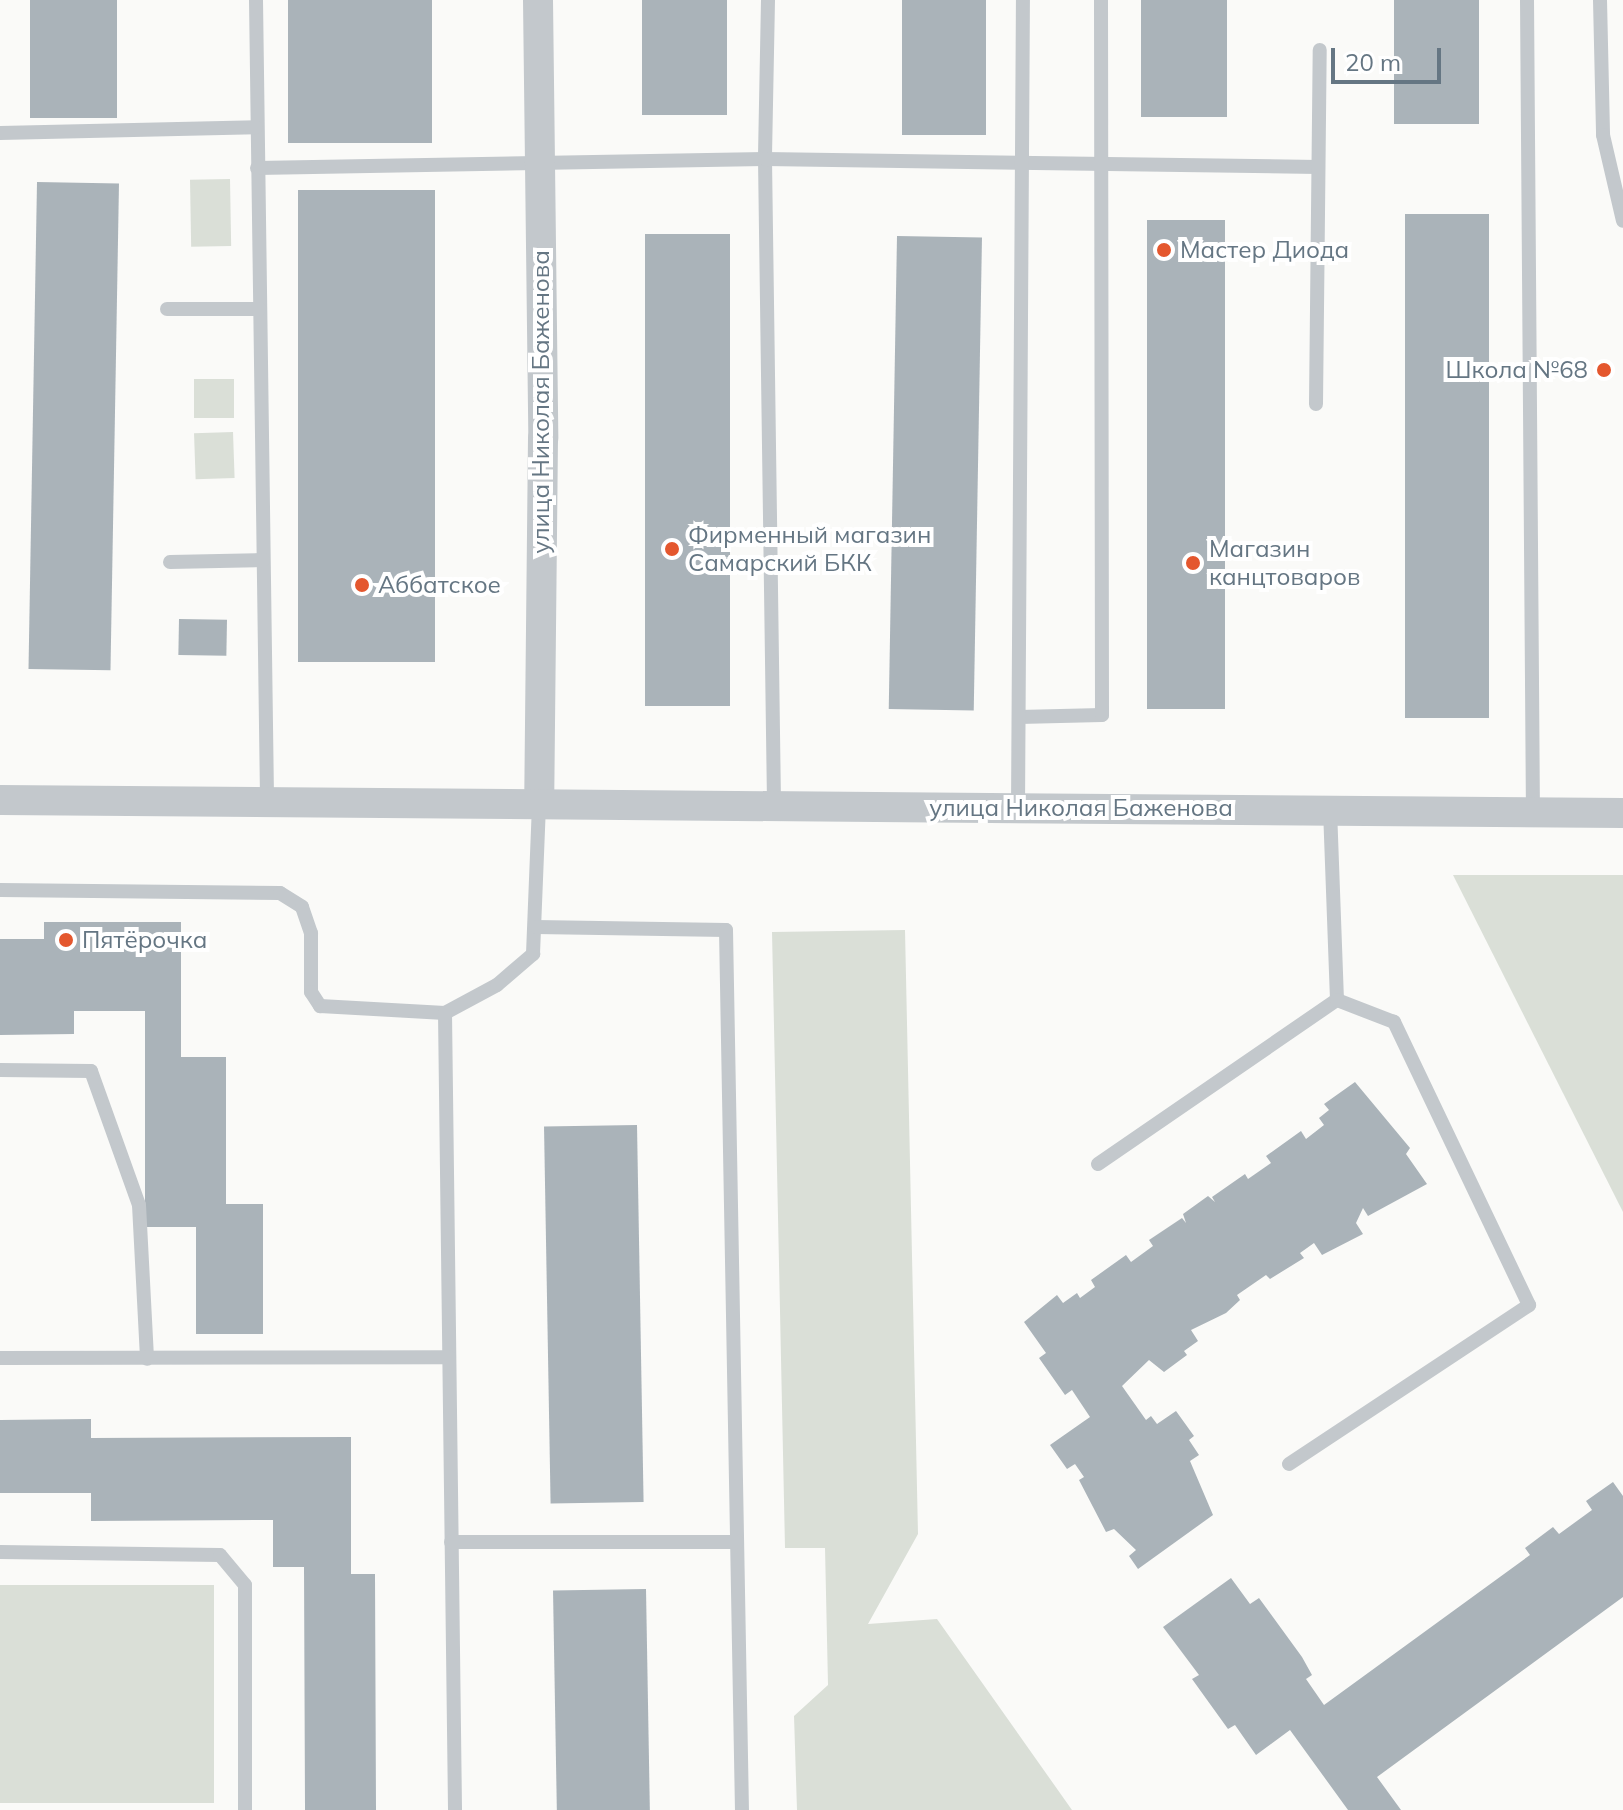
<!DOCTYPE html>
<html>
<head>
<meta charset="utf-8">
<style>
  body { margin:0 }
  #map { position:relative; width:1623px; height:1810px; overflow:hidden; background:#fafaf8; font-family:Mulish,sans-serif }
  div>[style] { position:absolute }
  .green>* { inset:0; background:#dadfd7; transform-origin:0 0 }
  .building>* { inset:0; background:#aab3b9; transform-origin:0 0 }
  .service>* { height:14px; margin:-7px; padding:0 7px; transform-origin:7px; border-radius:7px; background:#c3c8cc }
  .minor>* { height:30px; margin:-15px; padding:0 15px; transform-origin:15px; border-radius:15px; background:#c3c8cc }
  .dots>* { width:22px; height:22px; translate:-50% -50%; box-sizing:border-box; border:4px solid #fff; border-radius:50% }
  span { translate:-50% -50%; white-space:nowrap; text-align:center; line-height:1.15; -webkit-text-stroke:8px #fff; paint-order:stroke }
  .poi-label { font-size:24px; color:#657683 }
  .left { translate:0 -50%; text-align:left }
  .right { translate:-100% -50%; text-align:right }
  .street-label { font-size:24px; color:#657683 }
  .scale { position:absolute; left:1331px; top:48px; width:110px; height:36px; box-sizing:border-box; border:4px solid #657683; border-top:0; padding-left:10px; font-size:24px; line-height:28px; white-space:nowrap; color:#657683; -webkit-text-stroke:6px #fff; paint-order:stroke }
</style>
</head>
<body>
<div id="map">
  <div class="green">
    <div style="left:230px;top:179px;width:67px;height:40px;rotate:89deg"></div>
    <div style="left:194px;top:379px;width:40px;height:39px"></div>
    <div style="left:233px;top:432px;width:46px;height:39px;rotate:88deg"></div>
    <div style="clip-path:polygon(1453px 875px,1623px 875px,1623px 1212px)"></div>
    <div style="clip-path:polygon(905px 930px,918px 1534px,868px 1624px,937px 1619px,1072px 1810px,797px 1810px,794px 1716px,828px 1685px,825px 1548px,785px 1548px,772px 932px)"></div>
    <div style="left:0;top:1585px;width:214px;height:218px"></div>
  </div>
  <div class="building">
    <div style="left:30px;top:0;width:87px;height:118px"></div>
    <div style="left:288px;top:0;width:144px;height:143px"></div>
    <div style="left:642px;top:0;width:85px;height:115px"></div>
    <div style="left:902px;top:0;width:84px;height:135px"></div>
    <div style="left:1141px;top:0;width:86px;height:117px"></div>
    <div style="left:1394px;top:0;width:85px;height:124px"></div>
    <div style="left:37px;top:182px;width:82px;height:487px;rotate:1deg"></div>
    <div style="left:298px;top:190px;width:137px;height:472px"></div>
    <div style="left:1405px;top:214px;width:84px;height:504px"></div>
    <div style="left:1147px;top:220px;width:78px;height:489px"></div>
    <div style="left:645px;top:234px;width:85px;height:472px"></div>
    <div style="left:897px;top:236px;width:85px;height:473px;rotate:1deg"></div>
    <div style="left:179px;top:619px;width:48px;height:36px;rotate:1deg"></div>
    <div style="clip-path:polygon(44px 922px,181px 922px,181px 1057px,226px 1057px,226px 1204px,263px 1204px,263px 1334px,196px 1334px,196px 1227px,145px 1227px,145px 1011px,74px 1011px,74px 1034px,0 1035px,0 939px,44px 939px)"></div>
    <div style="clip-path:polygon(1355px 1082px,1410px 1148px,1406px 1154px,1427px 1184px,1368px 1216px,1363px 1208px,1356px 1223px,1363px 1234px,1322px 1255px,1314px 1243px,1300px 1253px,1304px 1258px,1270px 1279px,1266px 1275px,1237px 1295px,1240px 1300px,1226px 1313px,1191px 1330px,1198px 1341px,1184px 1351px,1187px 1355px,1164px 1372px,1149px 1360px,1122px 1386px,1146px 1420px,1151px 1416px,1157px 1424px,1176px 1411px,1194px 1436px,1189px 1440px,1199px 1455px,1190px 1461px,1213px 1515px,1138px 1569px,1129px 1556px,1136px 1550px,1114px 1529px,1106px 1532px,1079px 1480px,1084px 1477px,1075px 1464px,1067px 1469px,1050px 1445px,1090px 1417px,1072px 1390px,1065px 1395px,1039px 1358px,1046px 1353px,1024px 1322px,1057px 1295px,1063px 1303px,1077px 1293px,1080px 1298px,1095px 1287px,1091px 1280px,1126px 1255px,1131px 1262px,1153px 1246px,1149px 1240px,1182px 1218px,1186px 1223px,1183px 1214px,1208px 1196px,1215px 1202px,1212px 1197px,1245px 1174px,1248px 1179px,1271px 1163px,1266px 1156px,1301px 1131px,1306px 1139px,1324px 1125px,1319px 1118px,1329px 1110px,1324px 1104px)"></div>
    <div style="left:637px;top:1125px;width:377px;height:93px;rotate:89deg"></div>
    <div style="clip-path:polygon(91px 1419px,91px 1438px,351px 1437px,351px 1574px,375px 1574px,376px 1810px,305px 1810px,304px 1567px,273px 1567px,273px 1520px,91px 1521px,91px 1493px,0 1493px,0 1420px)"></div>
    <div style="clip-path:polygon(1613px 1482px,1623px 1496px,1623px 1597px,1377px 1777px,1401px 1810px,1348px 1810px,1290px 1730px,1256px 1755px,1235px 1725px,1228px 1729px,1192px 1679px,1199px 1675px,1163px 1627px,1231px 1578px,1250px 1604px,1259px 1598px,1302px 1657px,1312px 1675px,1306px 1679px,1324px 1705px,1530px 1555px,1525px 1548px,1553px 1527px,1559px 1534px,1592px 1510px,1586px 1501px)"></div>
    <div style="left:646px;top:1589px;width:221px;height:93px;rotate:89deg"></div>
  </div>
  <div class="service">
    <div style="left:256px;top:0;width:802px;rotate:89.21deg"></div>
    <div style="left:768px;top:0;width:159px;rotate:91.1deg"></div>
    <div style="left:765px;top:159px;width:647px;rotate:89.2deg"></div>
    <div style="left:1527px;top:0;width:812px;rotate:89.58deg"></div>
    <div style="left:1600px;top:0;width:135px;rotate:88.7deg"></div>
    <div style="left:1603px;top:135px;width:88px;rotate:76.9deg"></div>
    <div style="left:0;top:133px;width:256px;rotate:-1.3deg"></div>
    <div style="left:257px;top:168px;width:508px;rotate:-1.01deg"></div>
    <div style="left:765px;top:159px;width:553px;rotate:0.83deg"></div>
    <div style="left:167px;top:309px;width:92px"></div>
    <div style="left:1316px;top:404px;width:354px;rotate:-89.4deg"></div>
    <div style="left:170px;top:562px;width:93px;rotate:-1.2deg"></div>
    <div style="left:1019px;top:717px;width:83px;rotate:-1.4deg"></div>
    <div style="left:1102px;top:715px;width:715px;rotate:-90.08deg"></div>
    <div style="left:1018px;top:808px;width:808px;rotate:-89.65deg"></div>
    <div style="left:0;top:890px;width:280px;rotate:0.6deg"></div>
    <div style="left:280px;top:893px;width:26px;rotate:32deg"></div>
    <div style="left:302px;top:907px;width:28px;rotate:71deg"></div>
    <div style="left:311px;top:933px;width:59px;rotate:90deg"></div>
    <div style="left:311px;top:992px;width:17px;rotate:57deg"></div>
    <div style="left:320px;top:1006px;width:125px;rotate:3.2deg"></div>
    <div style="left:445px;top:1013px;width:59px;rotate:-28.3deg"></div>
    <div style="left:497px;top:985px;width:48px;rotate:-40.7deg"></div>
    <div style="left:533px;top:954px;width:150px;rotate:-87.7deg"></div>
    <div style="left:536px;top:927px;width:190px;rotate:0.9deg"></div>
    <div style="left:726px;top:930px;width:880px;rotate:88.96deg"></div>
    <div style="left:445px;top:1013px;width:797px;rotate:89.28deg"></div>
    <div style="left:0;top:1070px;width:91px;rotate:0.6deg"></div>
    <div style="left:91px;top:1071px;width:142px;rotate:70.3deg"></div>
    <div style="left:139px;top:1205px;width:154px;rotate:87deg"></div>
    <div style="left:1098px;top:1164px;width:290px;rotate:-34.5deg"></div>
    <div style="left:1337px;top:1000px;width:191px;rotate:-92.1deg"></div>
    <div style="left:0;top:1358px;width:449px;rotate:-0.1deg"></div>
    <div style="left:1289px;top:1464px;width:288px;rotate:-33.5deg"></div>
    <div style="left:1529px;top:1305px;width:314px;rotate:-115.5deg"></div>
    <div style="left:1394px;top:1022px;width:61px;rotate:-158.9deg"></div>
    <div style="left:451px;top:1542px;width:286px"></div>
    <div style="left:0;top:1552px;width:220px;rotate:0.8deg"></div>
    <div style="left:220px;top:1555px;width:39px;rotate:50deg"></div>
    <div style="left:245px;top:1585px;width:225px;rotate:90deg"></div>
  </div>
  <div class="minor">
    <div style="left:538px;top:0;width:438px;rotate:89.3deg"></div>
    <div style="left:543px;top:438px;width:366px;rotate:90.6deg"></div>
    <div style="left:0;top:800px;width:1623px;rotate:0.46deg"></div>
  </div>
  <div class="dots">
    <div style="left:1164px;top:250px;background:#e4572e"></div>
    <div style="left:1604px;top:370px;background:#e4572e"></div>
    <div style="left:672px;top:549px;background:#e4572e"></div>
    <div style="left:1193px;top:563px;background:#e4572e"></div>
    <div style="left:362px;top:585px;background:#e4572e"></div>
    <div style="left:66px;top:940px;background:#e4572e"></div>
  </div>
  <div class="poi-label">
    <span class="left" style="left:1180px;top:250px">Мастер Диода</span>
    <span class="right" style="left:1588px;top:370px">Школа №68</span>
    <span class="left" style="left:688px;top:549px">Фирменный магазин<br>Самарский БКК</span>
    <span class="left" style="left:1209px;top:563px">Магазин<br>канцтоваров</span>
    <span class="left" style="left:378px;top:585px">Аббатское</span>
    <span class="left" style="left:82px;top:940px">Пятёрочка</span>
  </div>
  <div class="street-label">
    <span style="left:541px;top:402px;rotate:-90deg">улица Николая Баженова</span>
    <span style="left:1081px;top:808px">улица Николая Баженова</span>
  </div>
  <div class="scale">20 m</div>
</div>
</body>
</html>
